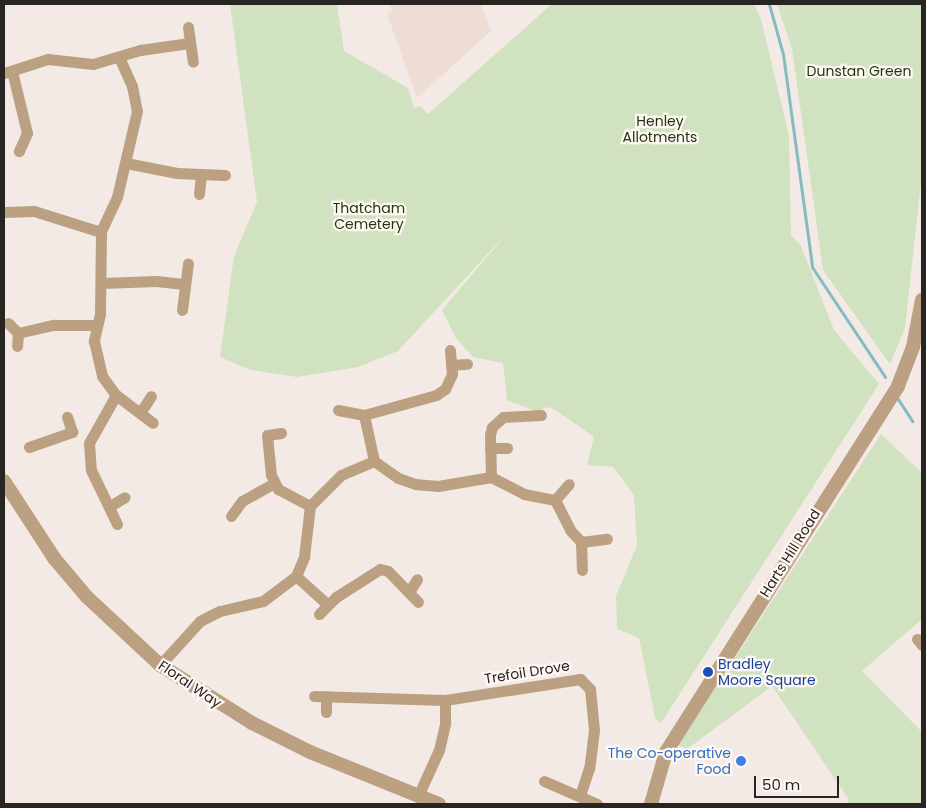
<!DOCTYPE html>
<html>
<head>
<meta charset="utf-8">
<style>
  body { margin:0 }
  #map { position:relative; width:926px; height:808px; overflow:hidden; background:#f4eae5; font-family:Poppins,sans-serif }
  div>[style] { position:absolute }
  .built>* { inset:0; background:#eeddd5 }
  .green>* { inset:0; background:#d1e2c1 }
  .stream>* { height:3px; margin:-1.5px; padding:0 1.5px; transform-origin:1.5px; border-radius:1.5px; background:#84bcc1 }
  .minor>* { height:11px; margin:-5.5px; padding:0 5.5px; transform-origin:5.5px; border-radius:5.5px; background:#bba181 }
  .tertiary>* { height:14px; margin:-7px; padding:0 7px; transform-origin:7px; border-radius:7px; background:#bba181 }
  .dots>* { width:14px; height:14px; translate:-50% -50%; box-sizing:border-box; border:2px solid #fef8f5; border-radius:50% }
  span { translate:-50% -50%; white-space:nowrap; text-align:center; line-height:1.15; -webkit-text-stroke:4.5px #fef8f5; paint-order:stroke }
  .park-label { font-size:14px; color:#23360a }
  .street-label { font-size:14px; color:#272422 }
  .transit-label { font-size:14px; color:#164399 }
  .left { translate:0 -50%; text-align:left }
  .shop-label { font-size:14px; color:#366cbe }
  .right { translate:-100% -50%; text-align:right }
  .frame { position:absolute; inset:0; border:5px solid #272422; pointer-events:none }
  .scale { position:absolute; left:754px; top:776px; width:85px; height:22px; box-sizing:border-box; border:2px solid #272422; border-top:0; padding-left:6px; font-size:15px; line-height:18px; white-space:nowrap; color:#272422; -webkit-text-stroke:4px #fef8f5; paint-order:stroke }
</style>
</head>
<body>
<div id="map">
  <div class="built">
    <div style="clip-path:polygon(389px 4px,481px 4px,491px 31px,417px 98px,387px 14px,392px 11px)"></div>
  </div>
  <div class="green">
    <div style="clip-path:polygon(230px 4px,337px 4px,344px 51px,408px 88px,414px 108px,420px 106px,428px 114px,552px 4px,754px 4px,761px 19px,789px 136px,791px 235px,801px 246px,834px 330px,879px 384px,661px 723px,655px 718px,639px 638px,617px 629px,616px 596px,637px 545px,634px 495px,613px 467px,587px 465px,594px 437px,554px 409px,546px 407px,538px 412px,507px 400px,503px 363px,473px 357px,455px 337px,442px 310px,509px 231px,398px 351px,358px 367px,297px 377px,250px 370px,220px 357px,234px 256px,257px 202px)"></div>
    <div style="clip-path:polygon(777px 4px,922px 4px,922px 173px,905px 328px,890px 364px,823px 270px,792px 49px)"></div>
    <div style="clip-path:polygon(881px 434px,922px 473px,922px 619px,862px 671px,922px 732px,922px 804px,847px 804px,848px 798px,772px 686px,687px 749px,678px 745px)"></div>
  </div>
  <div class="stream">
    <div style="left:769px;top:4px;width:52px;rotate:74.4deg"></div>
    <div style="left:783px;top:54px;width:215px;rotate:82.2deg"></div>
    <div style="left:812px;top:267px;width:132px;rotate:56.4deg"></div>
    <div style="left:896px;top:396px;width:30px;rotate:57deg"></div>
  </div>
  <div class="minor">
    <div style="left:188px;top:27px;width:35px;rotate:82deg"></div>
    <div style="left:119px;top:57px;width:32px;rotate:66deg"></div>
    <div style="left:132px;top:86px;width:25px;rotate:79deg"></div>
    <div style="left:137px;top:111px;width:88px;rotate:103.1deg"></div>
    <div style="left:117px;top:197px;width:38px;rotate:115deg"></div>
    <div style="left:101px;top:232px;width:82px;rotate:90.7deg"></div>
    <div style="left:100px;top:314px;width:28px;rotate:103deg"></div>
    <div style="left:94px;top:341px;width:36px;rotate:77deg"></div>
    <div style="left:102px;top:376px;width:24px;rotate:54deg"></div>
    <div style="left:116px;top:395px;width:46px;rotate:37.1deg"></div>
    <div style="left:12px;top:71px;width:64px;rotate:76.4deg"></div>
    <div style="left:27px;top:133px;width:20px;rotate:114deg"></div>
    <div style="left:4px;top:73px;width:46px;rotate:-17.7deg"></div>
    <div style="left:48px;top:59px;width:45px;rotate:6.3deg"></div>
    <div style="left:93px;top:64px;width:49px;rotate:-16.6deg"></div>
    <div style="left:140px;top:50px;width:50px;rotate:-8deg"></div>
    <div style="left:126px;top:163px;width:52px;rotate:11.1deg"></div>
    <div style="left:177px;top:173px;width:48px;rotate:2.4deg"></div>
    <div style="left:199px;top:194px;width:18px;rotate:-84deg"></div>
    <div style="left:4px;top:212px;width:30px;rotate:-2deg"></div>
    <div style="left:34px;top:211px;width:70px;rotate:17.4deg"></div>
    <div style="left:102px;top:283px;width:54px;rotate:-2.1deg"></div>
    <div style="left:156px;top:281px;width:28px;rotate:6deg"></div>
    <div style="left:182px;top:310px;width:47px;rotate:-82.7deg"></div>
    <div style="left:8px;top:323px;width:14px;rotate:45deg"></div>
    <div style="left:18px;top:333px;width:13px;rotate:94deg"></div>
    <div style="left:18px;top:333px;width:37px;rotate:-13deg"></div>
    <div style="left:54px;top:325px;width:43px"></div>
    <div style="left:451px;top:365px;width:16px;rotate:-4deg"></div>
    <div style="left:116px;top:395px;width:55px;rotate:119.4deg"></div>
    <div style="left:89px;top:443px;width:27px;rotate:86deg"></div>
    <div style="left:91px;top:470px;width:60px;rotate:64.3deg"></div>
    <div style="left:338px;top:410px;width:26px;rotate:11deg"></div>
    <div style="left:364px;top:415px;width:75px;rotate:-15.5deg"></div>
    <div style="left:436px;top:395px;width:11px;rotate:-34deg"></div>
    <div style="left:445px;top:389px;width:17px;rotate:-65deg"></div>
    <div style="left:452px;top:374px;width:24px;rotate:-95deg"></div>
    <div style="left:140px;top:413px;width:20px;rotate:-57deg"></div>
    <div style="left:364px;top:415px;width:47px;rotate:77.7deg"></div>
    <div style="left:281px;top:433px;width:14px;rotate:172deg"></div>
    <div style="left:267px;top:435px;width:40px;rotate:84.3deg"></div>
    <div style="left:271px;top:475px;width:16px;rotate:63deg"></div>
    <div style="left:278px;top:489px;width:36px;rotate:28deg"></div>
    <div style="left:29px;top:447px;width:46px;rotate:-19.2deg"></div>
    <div style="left:72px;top:432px;width:16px;rotate:-108deg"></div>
    <div style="left:490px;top:448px;width:17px"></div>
    <div style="left:491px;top:477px;width:42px;rotate:-91.4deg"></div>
    <div style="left:490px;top:435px;width:8px;rotate:-76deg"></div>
    <div style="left:492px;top:427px;width:15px;rotate:-42deg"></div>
    <div style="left:503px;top:417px;width:38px;rotate:-3deg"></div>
    <div style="left:555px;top:500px;width:21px;rotate:-49deg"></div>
    <div style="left:110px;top:506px;width:17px;rotate:-31deg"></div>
    <div style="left:231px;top:516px;width:19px;rotate:-54deg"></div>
    <div style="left:242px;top:501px;width:37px;rotate:-29deg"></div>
    <div style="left:581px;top:542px;width:26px;rotate:-7deg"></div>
    <div style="left:296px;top:576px;width:43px;rotate:42.2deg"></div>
    <div style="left:409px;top:592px;width:15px;rotate:-58deg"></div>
    <div style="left:319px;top:614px;width:24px;rotate:-45deg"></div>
    <div style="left:336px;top:597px;width:52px;rotate:-32.5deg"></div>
    <div style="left:380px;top:569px;width:8px;rotate:14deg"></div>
    <div style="left:388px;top:571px;width:43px;rotate:45.9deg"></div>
    <div style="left:917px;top:639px;width:8px;rotate:50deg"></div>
    <div style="left:160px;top:665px;width:59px;rotate:-47.7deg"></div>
    <div style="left:200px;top:621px;width:22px;rotate:-27deg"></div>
    <div style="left:220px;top:611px;width:44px;rotate:-13.1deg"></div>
    <div style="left:263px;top:601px;width:41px;rotate:-37.1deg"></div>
    <div style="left:296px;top:576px;width:21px;rotate:-67deg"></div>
    <div style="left:304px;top:557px;width:51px;rotate:-83.3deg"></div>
    <div style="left:310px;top:506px;width:44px;rotate:-45deg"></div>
    <div style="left:341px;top:475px;width:36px;rotate:-23deg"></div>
    <div style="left:374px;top:461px;width:29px;rotate:35deg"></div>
    <div style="left:398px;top:478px;width:18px;rotate:19deg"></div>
    <div style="left:415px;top:484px;width:23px;rotate:5deg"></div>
    <div style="left:438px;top:486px;width:54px;rotate:-9.6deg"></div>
    <div style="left:491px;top:477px;width:37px;rotate:27deg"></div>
    <div style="left:524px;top:494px;width:32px;rotate:11deg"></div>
    <div style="left:555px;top:500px;width:34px;rotate:63deg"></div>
    <div style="left:570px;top:530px;width:16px;rotate:47deg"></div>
    <div style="left:581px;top:542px;width:28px;rotate:88deg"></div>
    <div style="left:314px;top:696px;width:131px;rotate:1.7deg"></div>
    <div style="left:445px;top:700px;width:137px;rotate:-8.8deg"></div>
    <div style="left:580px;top:679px;width:14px;rotate:45deg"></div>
    <div style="left:590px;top:689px;width:41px;rotate:84.4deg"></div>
    <div style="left:594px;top:730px;width:38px;rotate:97deg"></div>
    <div style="left:589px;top:768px;width:29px;rotate:108deg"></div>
    <div style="left:326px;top:712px;width:16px;rotate:-90deg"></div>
    <div style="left:544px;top:781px;width:58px;rotate:23.5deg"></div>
    <div style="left:418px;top:796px;width:51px;rotate:-65.5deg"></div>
    <div style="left:439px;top:750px;width:28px;rotate:-77deg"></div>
    <div style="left:445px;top:723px;width:23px;rotate:-90deg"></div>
  </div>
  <div class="tertiary">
    <div style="left:4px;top:481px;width:92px;rotate:57deg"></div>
    <div style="left:54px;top:558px;width:51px;rotate:49.8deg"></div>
    <div style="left:87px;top:597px;width:100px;rotate:43deg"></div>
    <div style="left:160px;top:665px;width:109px;rotate:32.2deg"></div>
    <div style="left:252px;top:723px;width:65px;rotate:26.6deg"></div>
    <div style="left:310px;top:752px;width:139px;rotate:22deg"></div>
    <div style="left:651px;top:804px;width:54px;rotate:-73.9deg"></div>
    <div style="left:666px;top:752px;width:433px;rotate:-57.6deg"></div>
    <div style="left:898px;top:386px;width:42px;rotate:-69deg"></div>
    <div style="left:913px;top:347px;width:48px;rotate:-79.2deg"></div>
  </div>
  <div class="dots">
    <div style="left:708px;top:672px;background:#1a4fb4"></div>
    <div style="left:741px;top:761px;background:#3f7fe0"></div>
  </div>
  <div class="park-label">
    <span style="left:859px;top:71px">Dunstan Green</span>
    <span style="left:660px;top:129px">Henley<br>Allotments</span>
    <span style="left:369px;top:216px">Thatcham<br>Cemetery</span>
  </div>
  <div class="street-label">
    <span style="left:790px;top:553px;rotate:-58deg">Harts Hill Road</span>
    <span style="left:527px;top:672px;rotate:-9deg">Trefoil Drove</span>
    <span style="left:190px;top:684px;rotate:34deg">Floral Way</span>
  </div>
  <div class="transit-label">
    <span class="left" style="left:718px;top:672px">Bradley<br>Moore Square</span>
  </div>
  <div class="shop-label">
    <span class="right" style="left:731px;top:761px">The Co-operative<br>Food</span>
  </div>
  <div class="frame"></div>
  <div class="scale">50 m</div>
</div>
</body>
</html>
